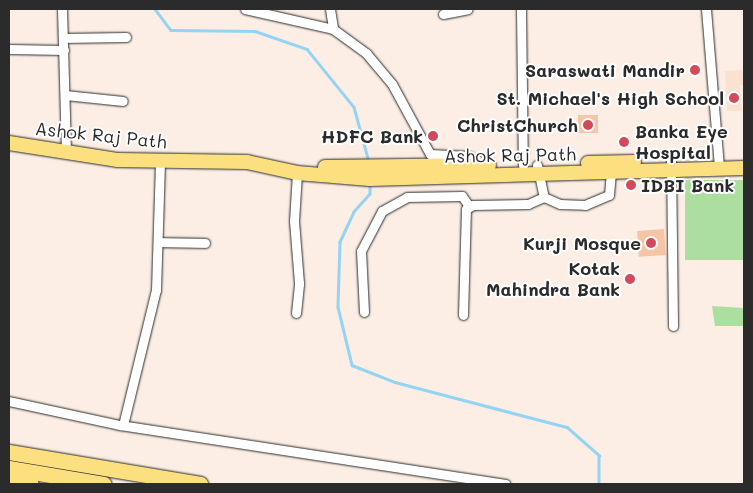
<!DOCTYPE html>
<html>
<head>
<meta charset="utf-8">
<style>
  body { margin:0 }
  #map { position:relative; width:753px; height:493px; overflow:hidden; background:#fceee4; font-family:Mali,sans-serif }
  div>[style] { position:absolute }
  .built>* { inset:0; background:#fae2d1 }
  .green>* { inset:0; background:#abde9f; transform-origin:0 0 }
  .stream>* { height:2.5px; margin:-1.25px; padding:0 1.25px; transform-origin:1.25px; border-radius:1.25px; background:#93d4f5 }
  .building>* { inset:0; background:#f5c5a5; transform-origin:0 0 }
  .roads { filter:drop-shadow(0 0 1px #2b2b2b) drop-shadow(0 0 1px #2b2b2b) }
  .street>* { height:9px; margin:-4.5px; padding:0 4.5px; transform-origin:4.5px; border-radius:4.5px; background:#fff }
  .primary>* { height:14px; margin:-7px; padding:0 7px; transform-origin:7px; border-radius:7px; background:#fce080 }
  .highway>* { height:15px; margin:-7.5px; padding:0 7.5px; transform-origin:7.5px; border-radius:7.5px; background:#fce080 }
  .dots>* { width:14px; height:14px; translate:-50% -50%; box-sizing:border-box; border:2px solid #fff; border-radius:50% }
  span { translate:-50% -50%; white-space:nowrap; text-align:center; line-height:1.15; -webkit-text-stroke:4px #fff; paint-order:stroke }
  .poi-label { font-size:18px; color:#2b2b2b; font-weight:700 }
  .right { translate:-100% -50%; text-align:right }
  .left { translate:0 -50%; text-align:left }
  .street-label { font-size:18px; color:#2b2b2b }
  .frame { position:absolute; inset:0; border:10px solid #2b2b2b; pointer-events:none }
</style>
</head>
<body>
<div id="map">
  <div class="built">
    <div style="clip-path:polygon(744px 70px,744px 85px,740px 85px,742px 111px,727px 111px,725px 71px)"></div>
  </div>
  <div class="green">
    <div style="left:744px;top:180px;width:80px;height:59px;rotate:90deg"></div>
    <div style="clip-path:polygon(712px 306px,744px 308px,744px 326px,715px 326px)"></div>
  </div>
  <div class="stream">
    <div style="left:155px;top:9px;width:26px;rotate:53deg"></div>
    <div style="left:171px;top:30px;width:84px;rotate:0.7deg"></div>
    <div style="left:255px;top:31px;width:55px;rotate:19.1deg"></div>
    <div style="left:307px;top:49px;width:75px;rotate:51deg"></div>
    <div style="left:354px;top:107px;width:57px;rotate:74.7deg"></div>
    <div style="left:370px;top:183px;width:11px;rotate:90deg"></div>
    <div style="left:370px;top:194px;width:24px;rotate:132deg"></div>
    <div style="left:354px;top:212px;width:33px;rotate:115deg"></div>
    <div style="left:340px;top:242px;width:65px;rotate:91.8deg"></div>
    <div style="left:338px;top:307px;width:60px;rotate:76.4deg"></div>
    <div style="left:352px;top:365px;width:46px;rotate:21.6deg"></div>
    <div style="left:395px;top:382px;width:178px;rotate:14.7deg"></div>
    <div style="left:567px;top:427px;width:43px;rotate:41.2deg"></div>
    <div style="left:599px;top:455px;width:29px;rotate:90deg"></div>
  </div>
  <div class="building">
    <div style="left:598px;top:115px;width:18px;height:20px;rotate:90deg"></div>
    <div style="left:664px;top:229px;width:26px;height:27px;rotate:86deg"></div>
  </div>
  <div class="roads">
    <div class="street">
      <div style="left:62px;top:9px;width:144px;rotate:88.4deg"></div>
      <div style="left:245px;top:9px;width:90px;rotate:12.8deg"></div>
      <div style="left:330px;top:9px;width:20px;rotate:81deg"></div>
      <div style="left:333px;top:29px;width:41px;rotate:36deg"></div>
      <div style="left:366px;top:53px;width:40px;rotate:50deg"></div>
      <div style="left:392px;top:84px;width:80px;rotate:61.5deg"></div>
      <div style="left:430px;top:154px;width:39px;rotate:3deg"></div>
      <div style="left:469px;top:156px;width:16px;rotate:27deg"></div>
      <div style="left:521px;top:9px;width:156px;rotate:89.3deg"></div>
      <div style="left:706px;top:9px;width:160px;rotate:85.3deg"></div>
      <div style="left:443px;top:14px;width:25px;rotate:-11deg"></div>
      <div style="left:63px;top:38px;width:63px;rotate:-0.9deg"></div>
      <div style="left:9px;top:49px;width:55px;rotate:1deg"></div>
      <div style="left:65px;top:95px;width:58px;rotate:5.9deg"></div>
      <div style="left:671px;top:161px;width:165px;rotate:89.3deg"></div>
      <div style="left:537px;top:165px;width:33px;rotate:78deg"></div>
      <div style="left:544px;top:197px;width:17px;rotate:24deg"></div>
      <div style="left:560px;top:204px;width:25px;rotate:2deg"></div>
      <div style="left:585px;top:205px;width:26px;rotate:-23deg"></div>
      <div style="left:609px;top:195px;width:23px;rotate:-85deg"></div>
      <div style="left:158px;top:242px;width:47px;rotate:1.2deg"></div>
      <div style="left:364px;top:312px;width:61px;rotate:-92.8deg"></div>
      <div style="left:361px;top:251px;width:45px;rotate:-62.3deg"></div>
      <div style="left:382px;top:211px;width:29px;rotate:-29deg"></div>
      <div style="left:407px;top:197px;width:55px;rotate:-1deg"></div>
      <div style="left:462px;top:196px;width:12px;rotate:55deg"></div>
      <div style="left:296px;top:313px;width:30px;rotate:-84deg"></div>
      <div style="left:299px;top:283px;width:62px;rotate:-94.6deg"></div>
      <div style="left:294px;top:221px;width:48px;rotate:-86.4deg"></div>
      <div style="left:463px;top:315px;width:106px;rotate:-88.4deg"></div>
      <div style="left:466px;top:209px;width:8px;rotate:-30deg"></div>
      <div style="left:473px;top:205px;width:55px;rotate:-1deg"></div>
      <div style="left:528px;top:204px;width:17px;rotate:-24deg"></div>
      <div style="left:9px;top:401px;width:114px;rotate:12.2deg"></div>
      <div style="left:120px;top:425px;width:390px;rotate:8.7deg"></div>
      <div style="left:123px;top:425px;width:139px;rotate:-76.3deg"></div>
      <div style="left:156px;top:290px;width:127px;rotate:-88.2deg"></div>
    </div>
    <div class="primary">
      <div style="left:9px;top:143px;width:109px;rotate:8.9deg"></div>
      <div style="left:117px;top:160px;width:130px;rotate:0.9deg"></div>
      <div style="left:247px;top:162px;width:51px;rotate:12.4deg"></div>
      <div style="left:297px;top:173px;width:73px;rotate:4.7deg"></div>
      <div style="left:370px;top:179px;width:374px;rotate:-1.7deg"></div>
      <div style="left:588px;top:163px;width:46px;rotate:-1.2deg"></div>
      <div style="left:325px;top:167px;width:164px;rotate:-0.7deg"></div>
    </div>
    <div class="highway">
      <div style="left:9px;top:452px;width:194px;rotate:9.5deg"></div>
      <div style="left:9px;top:468px;width:96px;rotate:9.6deg"></div>
      <div style="left:9px;top:477px;width:23px;rotate:18deg"></div>
    </div>
  </div>
  <div class="dots">
    <div style="left:695px;top:70px;background:#d1495b"></div>
    <div style="left:734px;top:98px;background:#d1495b"></div>
    <div style="left:588px;top:125px;background:#d1495b"></div>
    <div style="left:433px;top:136px;background:#d1495b"></div>
    <div style="left:624px;top:142px;background:#d1495b"></div>
    <div style="left:631px;top:185px;background:#d1495b"></div>
    <div style="left:651px;top:243px;background:#d1495b"></div>
    <div style="left:630px;top:279px;background:#d1495b"></div>
  </div>
  <div class="poi-label">
    <span class="right" style="left:685px;top:70px">Saraswati Mandir</span>
    <span class="right" style="left:724px;top:98px">St. Michael's High School</span>
    <span class="right" style="left:578px;top:125px">ChristChurch</span>
    <span class="left" style="left:635px;top:142px">Banka Eye<br>Hospital</span>
    <span class="right" style="left:423px;top:136px">HDFC Bank</span>
    <span class="left" style="left:641px;top:185px">IDBI Bank</span>
    <span class="right" style="left:641px;top:243px">Kurji Mosque</span>
    <span class="right" style="left:620px;top:279px">Kotak<br>Mahindra Bank</span>
  </div>
  <div class="street-label">
    <span style="left:101px;top:135px;rotate:6deg">Ashok Raj Path</span>
    <span style="left:510px;top:155px;rotate:-1deg">Ashok Raj Path</span>
  </div>
  <div class="frame"></div>
</div>
</body>
</html>
